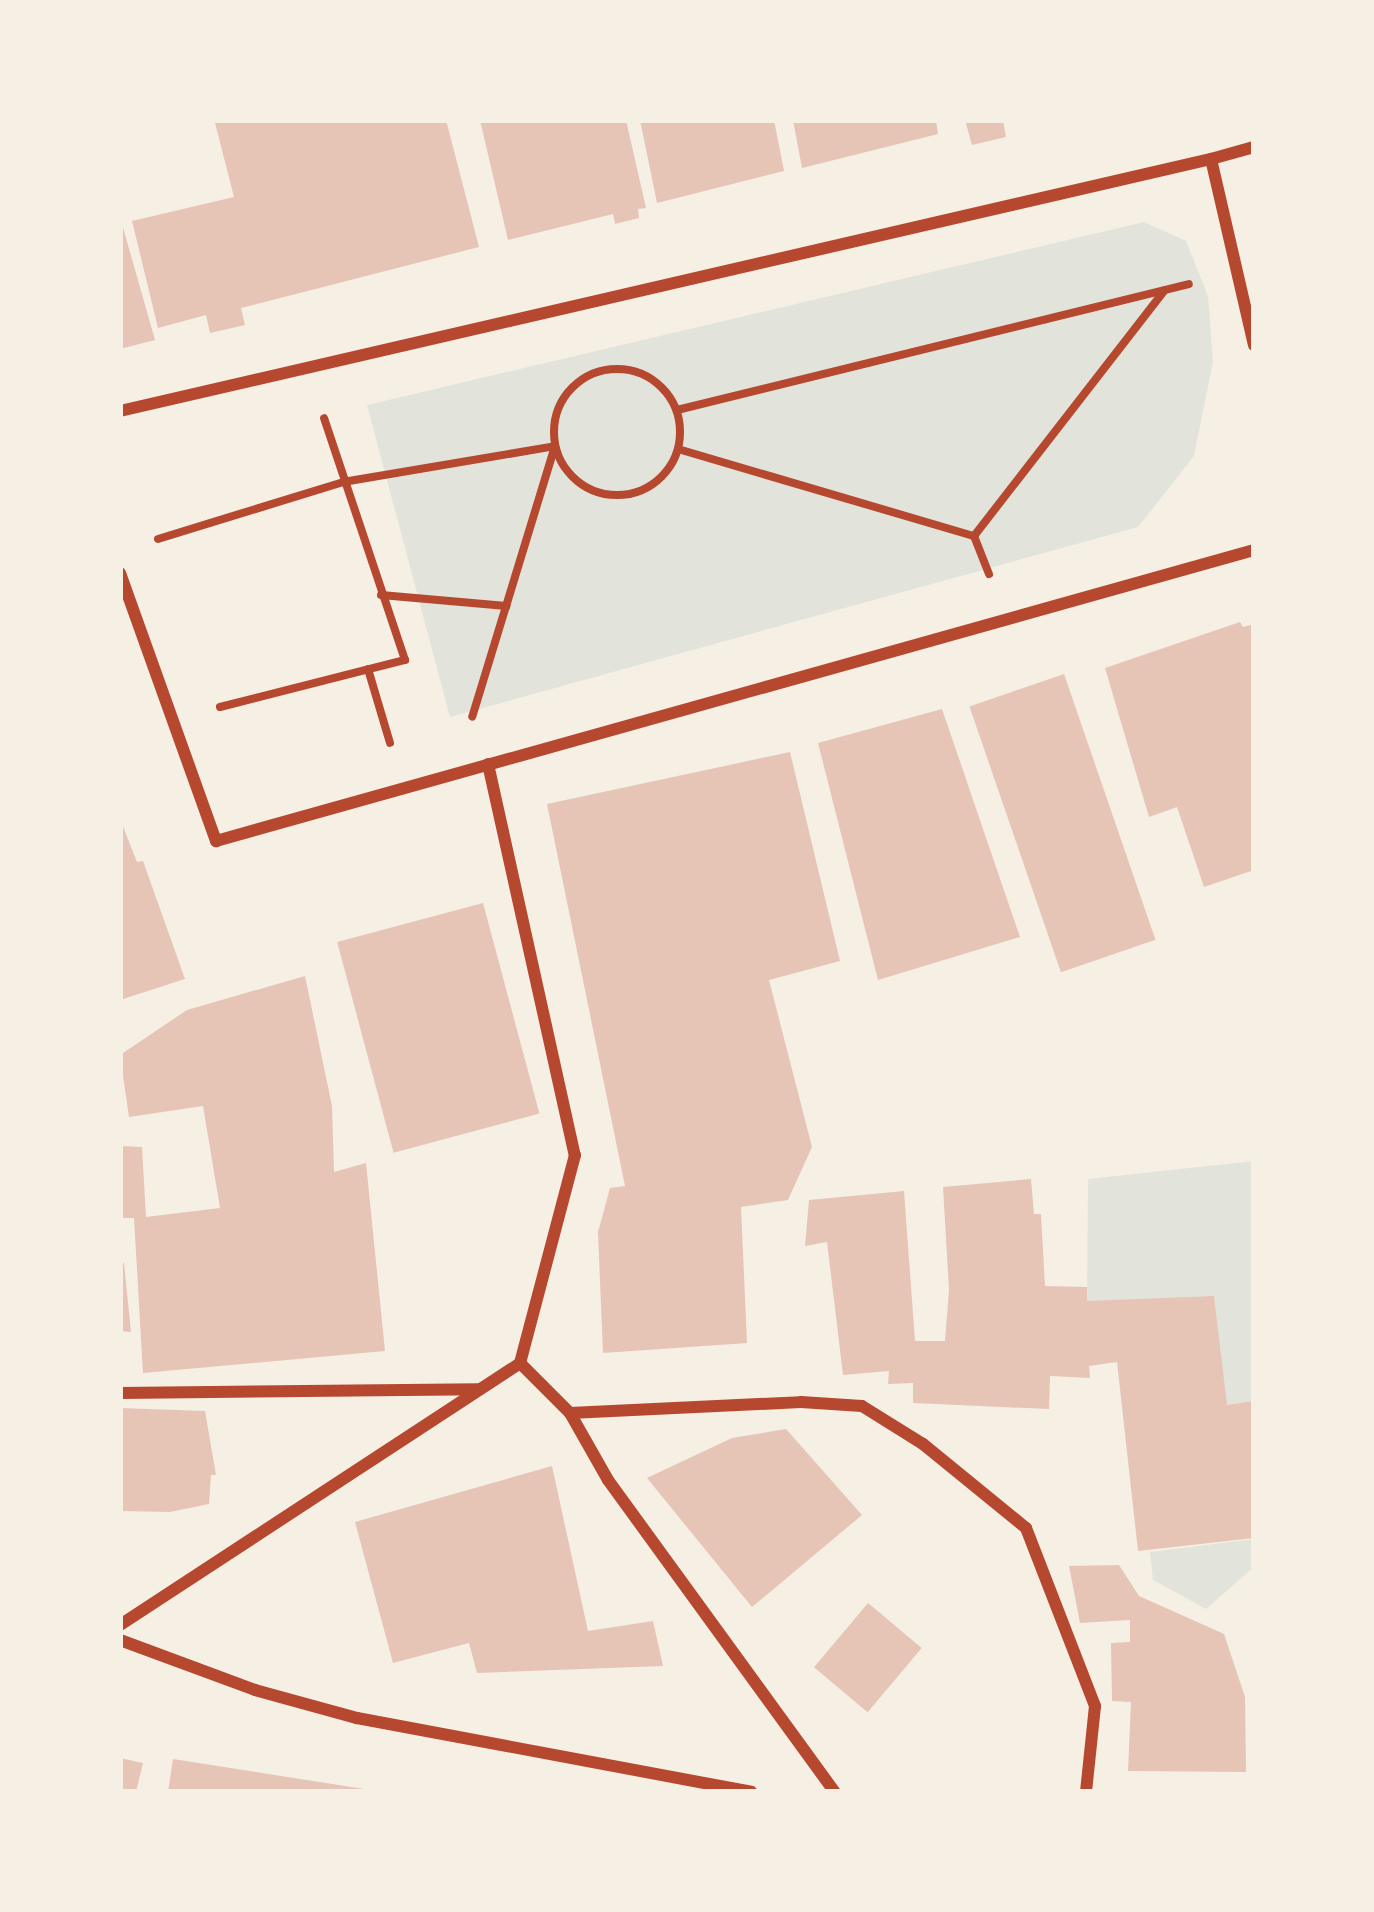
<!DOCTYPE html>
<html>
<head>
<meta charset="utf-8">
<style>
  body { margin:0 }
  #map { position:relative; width:1374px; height:1912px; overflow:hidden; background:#f6efe4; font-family:Arial,sans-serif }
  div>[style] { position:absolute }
  .green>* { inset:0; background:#e2e4dc }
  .building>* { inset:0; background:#e6c5b7; transform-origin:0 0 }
  .path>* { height:8px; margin:-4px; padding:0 4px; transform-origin:4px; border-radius:4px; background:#b5482f }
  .path>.ring { margin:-4px; padding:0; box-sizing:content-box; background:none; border:8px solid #b5482f; border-radius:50% }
  .minor>* { height:12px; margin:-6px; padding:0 6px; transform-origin:6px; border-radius:6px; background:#b5482f }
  span { translate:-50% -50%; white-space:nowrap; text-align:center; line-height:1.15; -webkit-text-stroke:12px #f6efe4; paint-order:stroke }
  .frame { position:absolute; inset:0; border:123px solid #f6efe4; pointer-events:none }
</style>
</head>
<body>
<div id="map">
  <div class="green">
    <div style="clip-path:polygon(1144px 222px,1186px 241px,1208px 296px,1213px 362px,1194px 456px,1138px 527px,450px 717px,367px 405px)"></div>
    <div style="clip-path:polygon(1254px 1161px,1254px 1420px,1252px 1401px,1227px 1405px,1087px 1301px,1088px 1179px)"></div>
    <div style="clip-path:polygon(1254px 1539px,1254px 1567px,1206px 1609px,1153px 1580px,1150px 1552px)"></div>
  </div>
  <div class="building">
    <div style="clip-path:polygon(225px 120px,446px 120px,479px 247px,241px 308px,245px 325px,210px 333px,206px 315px,158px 328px,132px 221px,234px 197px,215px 123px)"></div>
    <div style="clip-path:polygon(480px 120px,626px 120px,646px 208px,638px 209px,639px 218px,615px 224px,613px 214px,508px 240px)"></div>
    <div style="clip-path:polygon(640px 120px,774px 120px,784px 171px,657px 203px)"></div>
    <div style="clip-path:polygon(793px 120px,936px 120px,938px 134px,802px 168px)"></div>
    <div style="clip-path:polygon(965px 120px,1003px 120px,1006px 137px,972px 145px)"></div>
    <div style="clip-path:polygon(120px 217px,155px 340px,120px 349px)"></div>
    <div style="clip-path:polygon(1240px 622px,1243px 627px,1254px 624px,1254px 870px,1204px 887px,1177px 807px,1149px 817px,1105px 668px)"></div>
    <div style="left:1064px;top:674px;width:281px;height:100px;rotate:71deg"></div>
    <div style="clip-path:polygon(942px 709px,1020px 937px,878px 980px,818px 743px)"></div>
    <div style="clip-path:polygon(790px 752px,840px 961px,769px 980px,812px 1147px,788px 1200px,741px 1207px,747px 1343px,603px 1353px,598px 1232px,610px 1188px,625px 1186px,547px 804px)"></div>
    <div style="clip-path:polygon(120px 819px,137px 862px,143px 861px,185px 979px,120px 1000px)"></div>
    <div style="left:483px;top:903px;width:218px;height:151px;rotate:75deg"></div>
    <div style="clip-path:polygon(305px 976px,332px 1106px,334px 1172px,366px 1163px,385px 1351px,143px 1373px,134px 1218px,120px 1218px,120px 1146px,142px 1147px,146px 1217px,220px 1208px,203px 1106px,129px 1117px,120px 1055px,187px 1010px)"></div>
    <div style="clip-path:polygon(1031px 1179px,1034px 1214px,1041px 1214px,1045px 1286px,1087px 1287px,1087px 1301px,1214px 1296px,1227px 1405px,1252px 1401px,1254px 1538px,1138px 1551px,1117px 1362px,1089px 1366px,1090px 1378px,1050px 1376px,1049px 1409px,913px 1403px,913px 1383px,888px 1384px,889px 1371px,843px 1375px,827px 1242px,805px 1246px,809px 1200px,904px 1191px,915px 1341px,945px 1341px,949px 1290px,943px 1187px)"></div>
    <div style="clip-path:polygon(120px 1262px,124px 1263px,131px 1332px,120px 1331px)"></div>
    <div style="clip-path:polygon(120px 1408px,205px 1411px,216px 1475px,211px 1475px,209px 1504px,170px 1512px,120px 1511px)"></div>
    <div style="clip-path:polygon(786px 1429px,862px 1515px,752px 1607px,647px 1478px,732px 1438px)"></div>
    <div style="clip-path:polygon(552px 1466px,588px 1631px,653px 1621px,663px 1666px,477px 1673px,469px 1643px,393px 1663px,355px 1522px)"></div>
    <div style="clip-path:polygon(1119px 1565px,1139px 1596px,1224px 1634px,1245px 1697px,1246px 1772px,1128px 1771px,1131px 1702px,1112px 1701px,1111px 1643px,1130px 1642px,1130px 1620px,1080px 1623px,1069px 1566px)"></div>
    <div style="left:868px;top:1603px;width:70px;height:84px;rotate:40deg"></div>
    <div style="clip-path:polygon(120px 1758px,143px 1763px,136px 1792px,120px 1792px)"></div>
    <div style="clip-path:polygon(173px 1759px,364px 1789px,364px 1792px,168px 1792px)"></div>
  </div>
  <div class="path">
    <div class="ring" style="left:554px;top:369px;width:118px;height:118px"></div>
    <div style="left:677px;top:410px;width:527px;rotate:-13.83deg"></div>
    <div style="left:678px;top:449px;width:309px;rotate:16.4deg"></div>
    <div style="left:974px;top:536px;width:311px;rotate:-52.2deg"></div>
    <div style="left:974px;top:536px;width:41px;rotate:68.5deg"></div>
    <div style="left:158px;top:539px;width:194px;rotate:-17.1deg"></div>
    <div style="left:343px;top:482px;width:215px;rotate:-9.6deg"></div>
    <div style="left:555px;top:446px;width:283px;rotate:107deg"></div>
    <div style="left:381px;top:595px;width:126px;rotate:5deg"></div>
    <div style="left:368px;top:669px;width:77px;rotate:73.4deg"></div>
    <div style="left:220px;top:707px;width:191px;rotate:-14.3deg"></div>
    <div style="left:405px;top:660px;width:255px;rotate:-108.5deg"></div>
  </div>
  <div class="minor">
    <div style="left:1211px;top:159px;width:45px;rotate:-15.6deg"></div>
    <div style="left:120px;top:411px;width:1120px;rotate:-13.01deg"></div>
    <div style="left:1211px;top:159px;width:191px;rotate:77deg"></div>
    <div style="left:120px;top:573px;width:285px;rotate:70.3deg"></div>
    <div style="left:216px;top:841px;width:1078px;rotate:-15.66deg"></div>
    <div style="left:488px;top:764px;width:401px;rotate:77.5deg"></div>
    <div style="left:575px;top:1155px;width:215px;rotate:104.8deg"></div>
    <div style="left:520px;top:1363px;width:71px;rotate:45deg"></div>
    <div style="left:570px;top:1413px;width:77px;rotate:60.4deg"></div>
    <div style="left:608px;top:1480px;width:386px;rotate:54deg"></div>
    <div style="left:120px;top:1393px;width:359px;rotate:-0.6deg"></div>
    <div style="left:570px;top:1413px;width:231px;rotate:-2.7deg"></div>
    <div style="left:801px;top:1402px;width:61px;rotate:3.8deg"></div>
    <div style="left:862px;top:1406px;width:72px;rotate:31.9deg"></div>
    <div style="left:923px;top:1444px;width:133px;rotate:39.2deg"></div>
    <div style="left:1026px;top:1528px;width:191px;rotate:68.8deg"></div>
    <div style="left:1095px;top:1706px;width:86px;rotate:96deg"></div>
    <div style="left:120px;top:1625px;width:478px;rotate:-33.2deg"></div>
    <div style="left:120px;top:1640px;width:144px;rotate:20.3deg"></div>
    <div style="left:255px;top:1690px;width:106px;rotate:15.4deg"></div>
    <div style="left:357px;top:1718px;width:401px;rotate:10.6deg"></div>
  </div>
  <div class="frame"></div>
</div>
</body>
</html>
